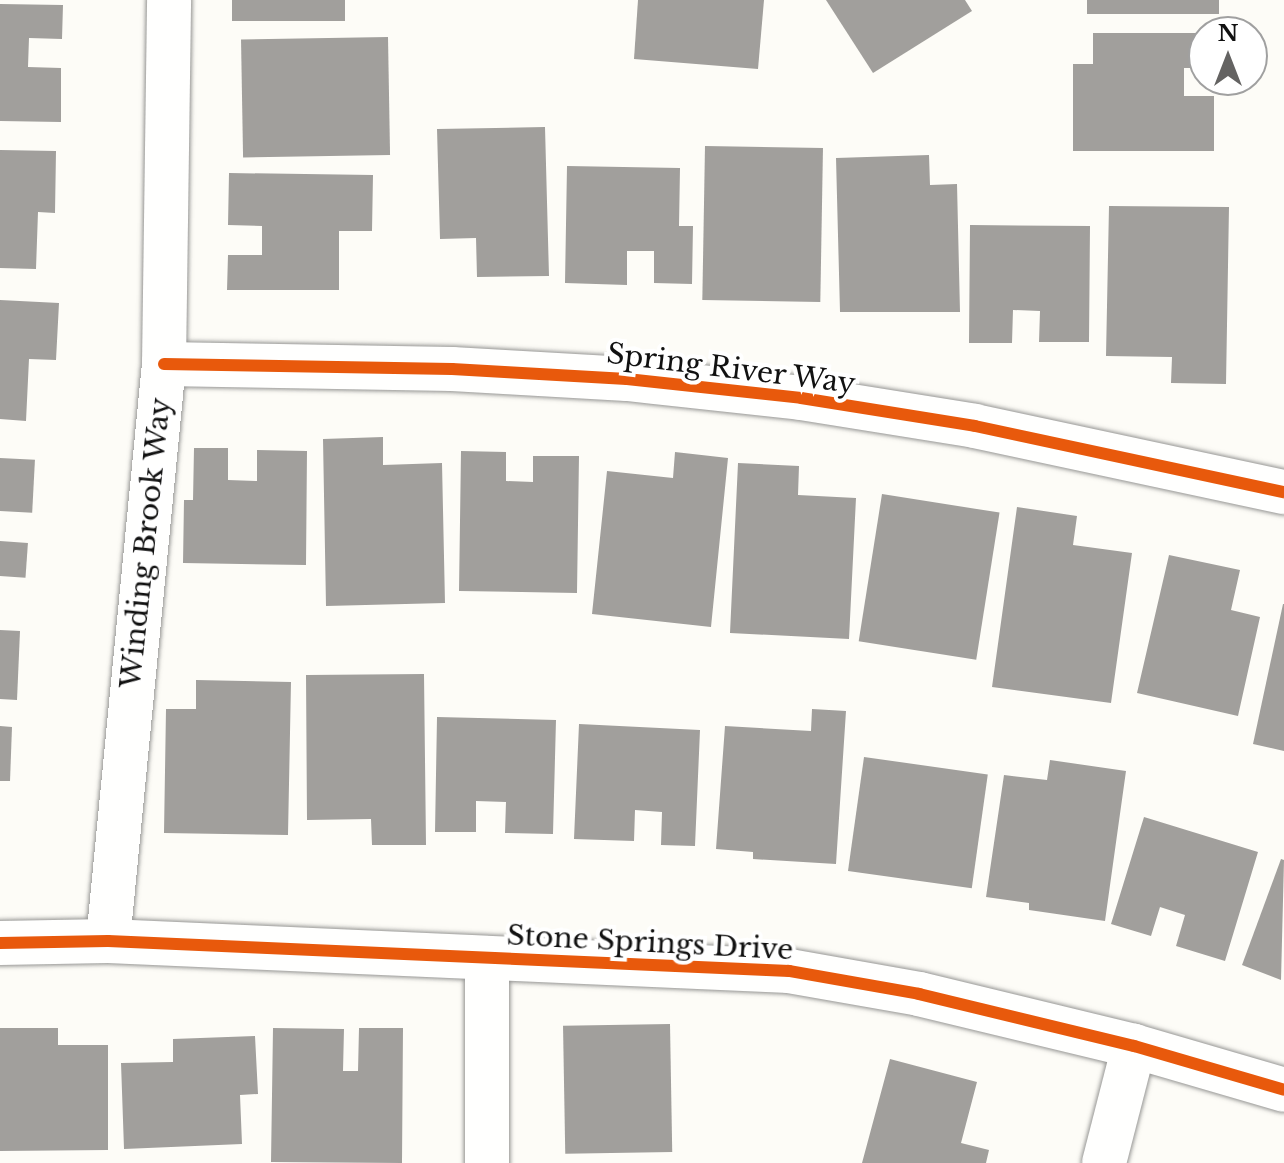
<!DOCTYPE html>
<html>
<head>
<meta charset="utf-8">
<style>
  body { margin:0 }
  #map { position:relative; width:1284px; height:1163px; overflow:hidden; background:#fdfcf7; font-family:"Libre Baskerville",serif }
  div>[style] { position:absolute }
  .building>* { inset:0; background:#a19f9c; transform-origin:0 0 }
  .roads { filter:drop-shadow(0 0 2px #979795) drop-shadow(0 0 2px #979795) }
  .minor>* { height:44px; margin:-22px; padding:0 22px; transform-origin:22px; border-radius:22px; background:#fffffe }
  .tertiary>* { height:44px; margin:-22px; padding:0 22px; transform-origin:22px; border-radius:22px; background:#fffffe }
  .cycleway>* { height:12px; margin:-6px; padding:0 6px; transform-origin:6px; border-radius:6px; background:#e8590c }
  span { translate:-50% -50%; white-space:nowrap; text-align:center; line-height:1.15; -webkit-text-stroke:8px #fff; paint-order:stroke }
  .street-label { font-size:28px; color:#111 }
  .north { position:absolute; left:1188px; top:16px; width:80px; height:80px; box-sizing:border-box; background:#fff; border:2px solid #a0a0a0; border-radius:50%; rotate:0deg; font-size:22px; font-weight:700; line-height:32px; text-align:center; color:#111 }
  .north::after { content:''; display:block; margin:auto; width:28px; height:36px; background:#646362; clip-path:polygon(50% 0,100% 100%,50% 72%,0 100%) }
</style>
</head>
<body>
<div id="map">
  <div class="building">
    <div style="left:232px;top:0;width:113px;height:21px"></div>
    <div style="clip-path:polygon(638px 0,764px 0,758px 69px,634px 59px)"></div>
    <div style="clip-path:polygon(826px 0,965px 0,972px 11px,873px 73px)"></div>
    <div style="left:1087px;top:0;width:132px;height:14px"></div>
    <div style="clip-path:polygon(0 4px,63px 5px,62px 39px,29px 38px,28px 67px,61px 68px,61px 122px,0 121px)"></div>
    <div style="clip-path:polygon(1093px 33px,1204px 33px,1204px 68px,1184px 68px,1184px 96px,1214px 96px,1214px 151px,1073px 151px,1073px 64px,1093px 64px)"></div>
    <div style="left:388px;top:37px;width:118px;height:147px;rotate:89deg"></div>
    <div style="clip-path:polygon(545px 127px,549px 276px,477px 277px,476px 238px,440px 239px,437px 129px)"></div>
    <div style="left:705px;top:146px;width:118px;height:154px;rotate:1deg"></div>
    <div style="clip-path:polygon(0 150px,56px 151px,55px 213px,38px 212px,36px 269px,0 268px)"></div>
    <div style="clip-path:polygon(929px 155px,930px 185px,957px 184px,960px 312px,840px 312px,836px 158px)"></div>
    <div style="clip-path:polygon(567px 166px,680px 168px,679px 226px,693px 226px,692px 284px,654px 283px,654px 251px,627px 251px,627px 285px,565px 283px)"></div>
    <div style="clip-path:polygon(229px 173px,373px 175px,372px 231px,339px 231px,339px 290px,227px 290px,228px 255px,262px 255px,262px 226px,228px 225px)"></div>
    <div style="clip-path:polygon(1109px 206px,1229px 207px,1226px 384px,1171px 383px,1172px 357px,1106px 356px)"></div>
    <div style="clip-path:polygon(970px 225px,1090px 226px,1089px 342px,1039px 342px,1040px 311px,1013px 310px,1012px 343px,969px 343px)"></div>
    <div style="clip-path:polygon(0 300px,59px 303px,56px 360px,29px 359px,26px 421px,0 419px)"></div>
    <div style="clip-path:polygon(383px 437px,383px 465px,442px 463px,445px 603px,326px 606px,323px 439px)"></div>
    <div style="clip-path:polygon(194px 448px,228px 448px,228px 480px,257px 481px,257px 450px,307px 451px,306px 565px,183px 563px,184px 500px,193px 500px)"></div>
    <div style="clip-path:polygon(461px 451px,506px 452px,506px 481px,533px 482px,533px 456px,579px 456px,577px 593px,459px 591px)"></div>
    <div style="clip-path:polygon(675px 452px,728px 458px,711px 627px,592px 614px,607px 471px,673px 478px)"></div>
    <div style="left:0;top:458px;width:35px;height:53px;rotate:3deg"></div>
    <div style="clip-path:polygon(738px 463px,799px 466px,798px 495px,856px 498px,849px 639px,730px 633px)"></div>
    <div style="left:882px;top:494px;width:119px;height:149px;rotate:9deg"></div>
    <div style="clip-path:polygon(1017px 507px,1077px 516px,1073px 545px,1132px 553px,1111px 703px,992px 687px)"></div>
    <div style="left:0;top:541px;width:28px;height:35px;rotate:4deg"></div>
    <div style="clip-path:polygon(1169px 555px,1240px 570px,1231px 610px,1260px 617px,1238px 716px,1137px 693px)"></div>
    <div style="clip-path:polygon(1283px 604px,1284px 604px,1284px 751px,1253px 744px)"></div>
    <div style="clip-path:polygon(0 630px,20px 631px,17px 700px,0 699px)"></div>
    <div style="clip-path:polygon(424px 674px,426px 845px,372px 845px,371px 819px,307px 820px,306px 675px)"></div>
    <div style="clip-path:polygon(196px 680px,291px 682px,288px 835px,164px 833px,166px 709px,196px 709px)"></div>
    <div style="clip-path:polygon(812px 709px,846px 711px,836px 864px,753px 859px,753px 852px,716px 849px,725px 726px,811px 731px)"></div>
    <div style="clip-path:polygon(437px 717px,556px 720px,553px 834px,505px 833px,506px 802px,476px 801px,476px 832px,435px 832px)"></div>
    <div style="clip-path:polygon(579px 724px,700px 730px,695px 846px,661px 845px,662px 812px,635px 810px,634px 841px,574px 839px)"></div>
    <div style="clip-path:polygon(0 726px,12px 727px,10px 781px,0 781px)"></div>
    <div style="left:864px;top:757px;width:125px;height:115px;rotate:8deg"></div>
    <div style="clip-path:polygon(1050px 760px,1126px 771px,1105px 921px,1029px 910px,1029px 903px,986px 897px,1004px 775px,1047px 780px)"></div>
    <div style="clip-path:polygon(1144px 817px,1258px 852px,1225px 961px,1176px 946px,1185px 915px,1160px 907px,1151px 936px,1111px 924px)"></div>
    <div style="clip-path:polygon(1281px 859px,1284px 860px,1281px 980px,1242px 965px)"></div>
    <div style="left:670px;top:1024px;width:128px;height:107px;rotate:89deg"></div>
    <div style="clip-path:polygon(0 1028px,58px 1028px,58px 1045px,108px 1045px,108px 1150px,0 1151px)"></div>
    <div style="clip-path:polygon(273px 1028px,344px 1029px,343px 1071px,358px 1071px,359px 1028px,403px 1028px,402px 1163px,271px 1162px)"></div>
    <div style="clip-path:polygon(255px 1036px,258px 1094px,240px 1095px,242px 1144px,124px 1149px,121px 1063px,173px 1062px,173px 1039px)"></div>
    <div style="clip-path:polygon(890px 1059px,977px 1082px,961px 1143px,989px 1150px,986px 1163px,862px 1163px)"></div>
  </div>
  <div class="roads">
    <div class="minor">
      <div style="left:164px;top:364px;width:288px;rotate:1deg"></div>
      <div style="left:452px;top:369px;width:175px;rotate:3.3deg"></div>
      <div style="left:627px;top:379px;width:175px;rotate:6.2deg"></div>
      <div style="left:801px;top:398px;width:176px;rotate:9.1deg"></div>
      <div style="left:975px;top:426px;width:316px;rotate:12.1deg"></div>
      <div style="left:108px;top:941px;width:580px;rotate:-84.46deg"></div>
      <div style="left:164px;top:364px;width:364px;rotate:-89.2deg"></div>
      <div style="left:487px;top:1163px;width:205px;rotate:-90deg"></div>
      <div style="left:1104px;top:1163px;width:121px;rotate:-75.6deg"></div>
    </div>
    <div class="tertiary">
      <div style="left:0;top:943px;width:108px;rotate:-1.1deg"></div>
      <div style="left:108px;top:941px;width:682px;rotate:2.52deg"></div>
      <div style="left:789px;top:971px;width:132px;rotate:10deg"></div>
      <div style="left:919px;top:994px;width:221px;rotate:13.6deg"></div>
      <div style="left:1134px;top:1046px;width:156px;rotate:16.3deg"></div>
    </div>
  </div>
  <div class="cycleway">
    <div style="left:164px;top:364px;width:288px;rotate:1deg"></div>
    <div style="left:452px;top:369px;width:175px;rotate:3.3deg"></div>
    <div style="left:627px;top:379px;width:175px;rotate:6.2deg"></div>
    <div style="left:801px;top:398px;width:176px;rotate:9.1deg"></div>
    <div style="left:975px;top:426px;width:316px;rotate:12.1deg"></div>
    <div style="left:0;top:943px;width:108px;rotate:-1.1deg"></div>
    <div style="left:108px;top:941px;width:682px;rotate:2.52deg"></div>
    <div style="left:789px;top:971px;width:132px;rotate:10deg"></div>
    <div style="left:919px;top:994px;width:221px;rotate:13.6deg"></div>
    <div style="left:1134px;top:1046px;width:156px;rotate:16.3deg"></div>
  </div>
  <div class="street-label">
    <span style="left:731px;top:369px;rotate:7deg">Spring River Way</span>
    <span style="left:146px;top:543px;rotate:-84deg">Winding Brook Way</span>
    <span style="left:650px;top:943px;rotate:3deg">Stone Springs Drive</span>
  </div>
  <div class="north">N</div>
</div>
</body>
</html>
